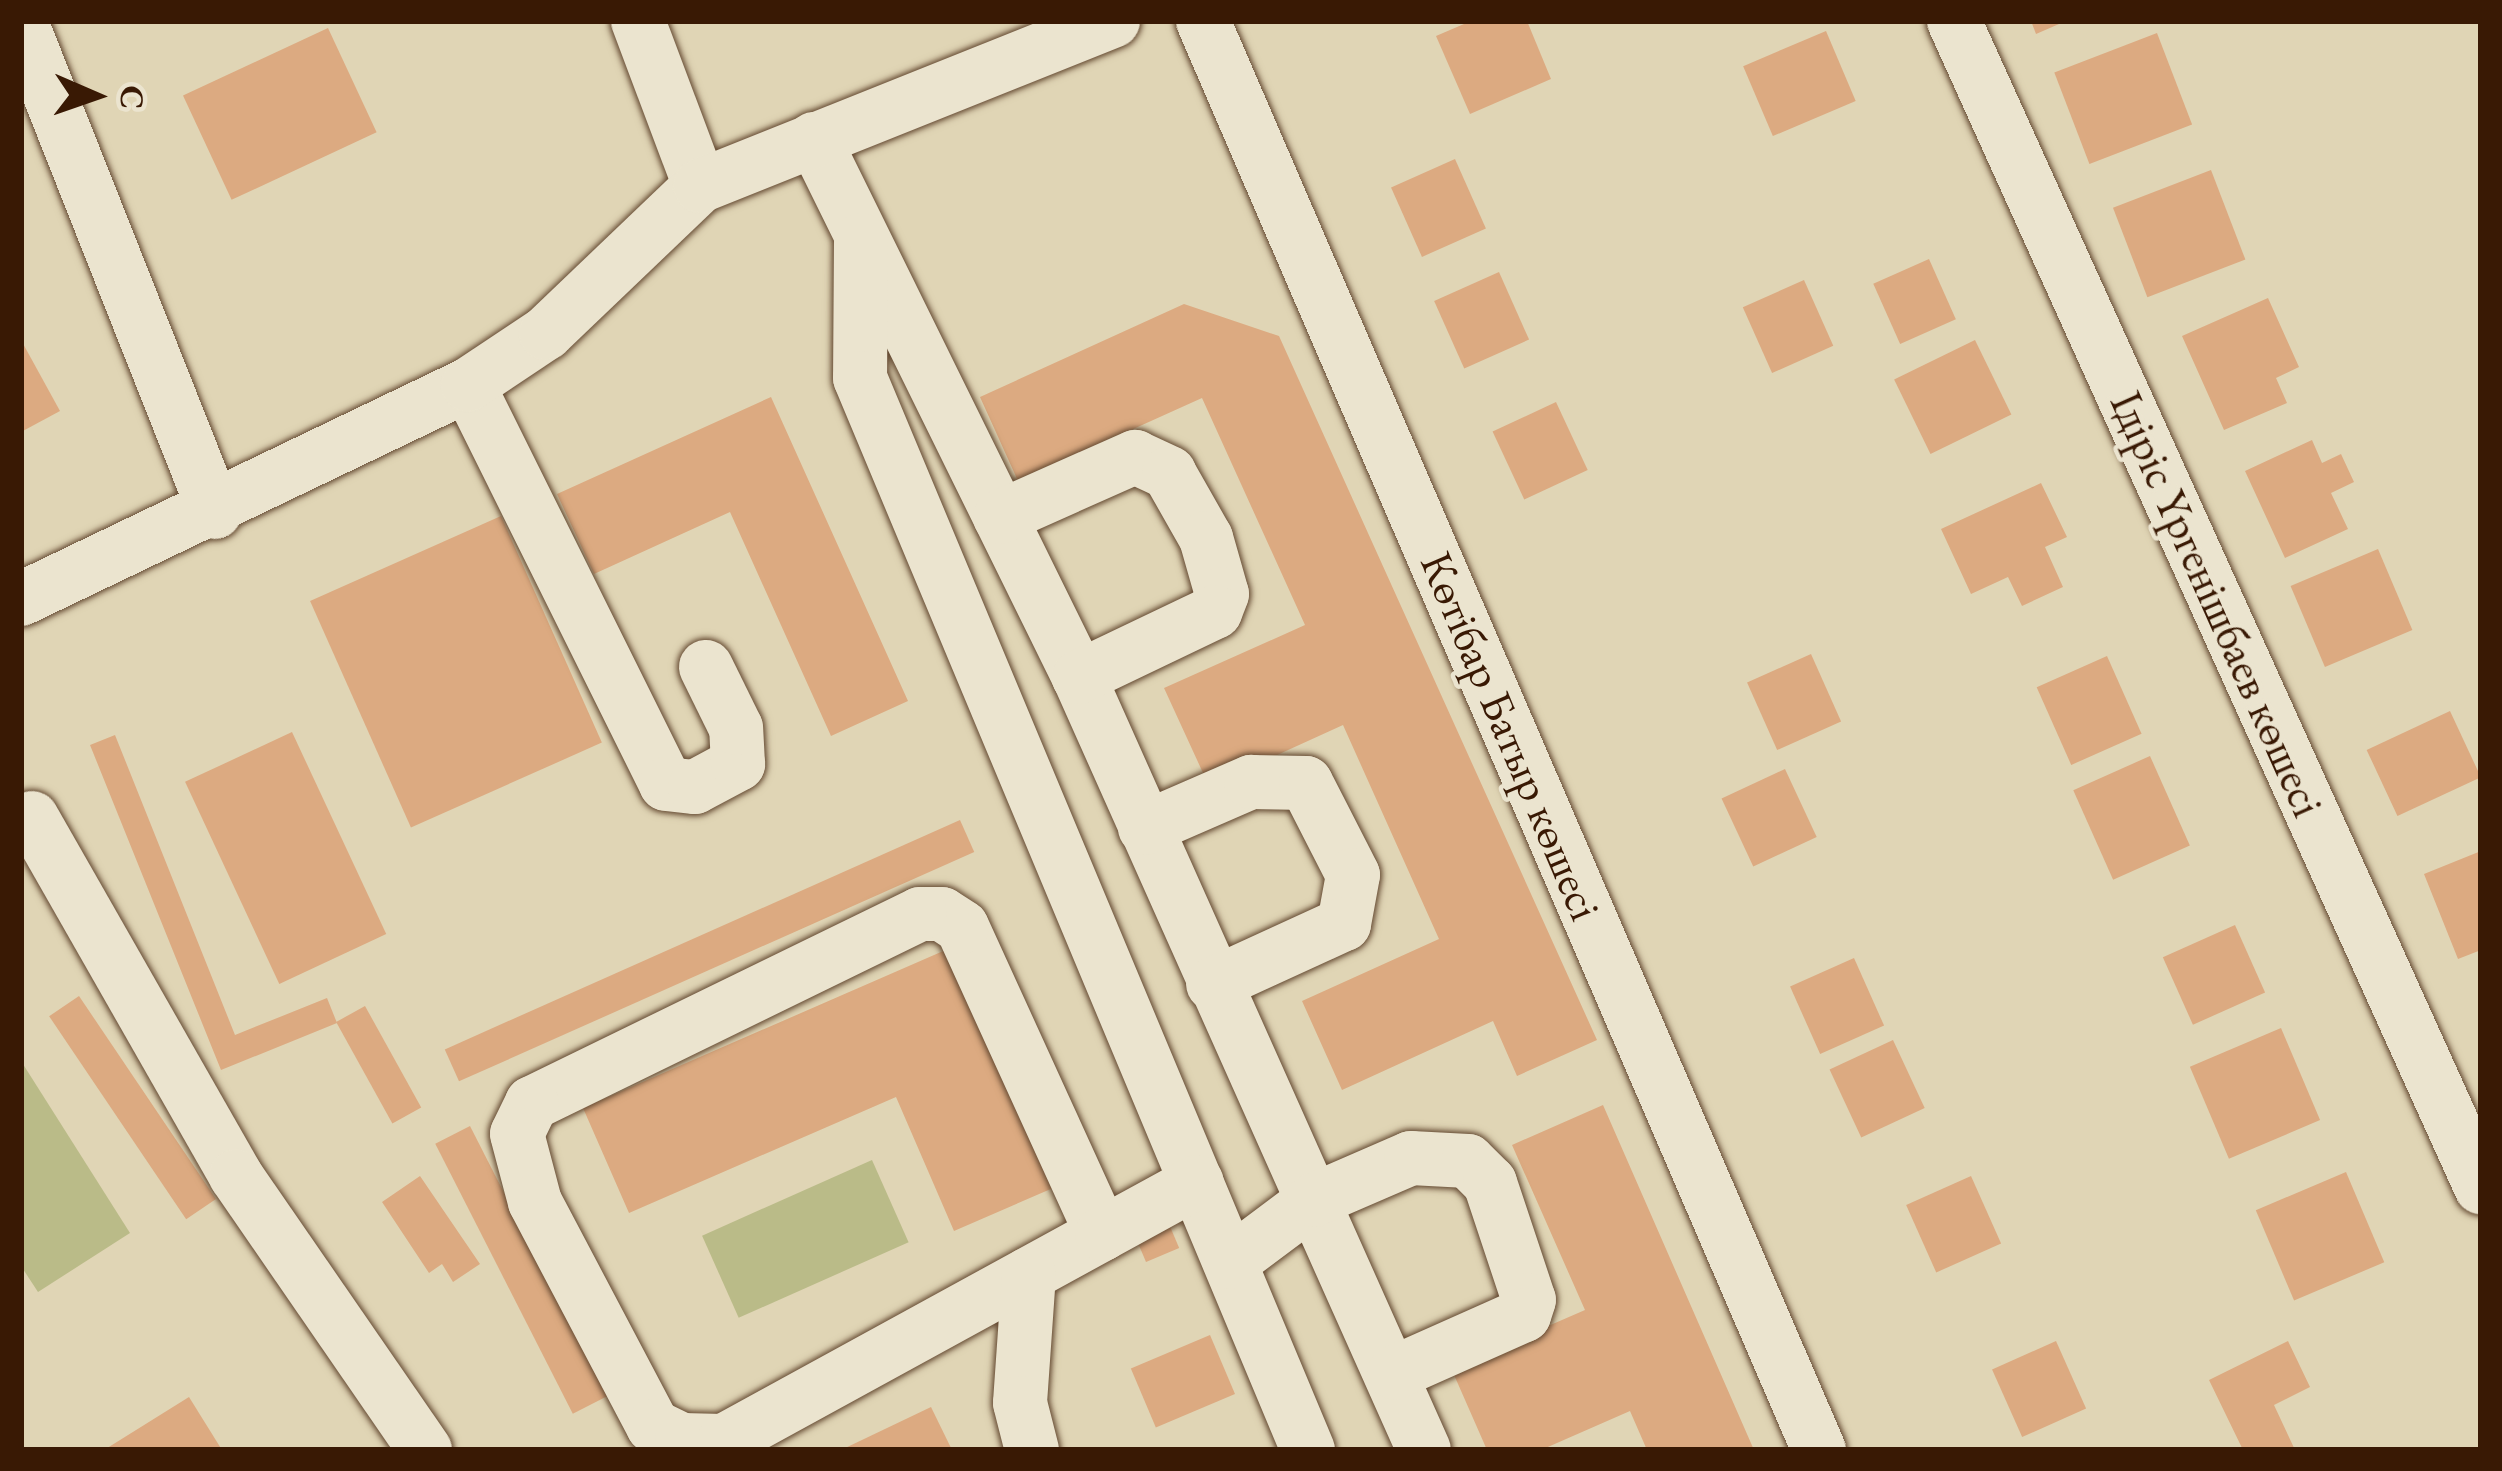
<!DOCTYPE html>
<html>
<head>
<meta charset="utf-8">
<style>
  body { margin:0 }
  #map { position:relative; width:2502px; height:1471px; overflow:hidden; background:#e0d5b5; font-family:"EB Garamond",serif }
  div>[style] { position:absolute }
  .green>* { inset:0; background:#babb88; transform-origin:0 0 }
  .building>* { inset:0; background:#dcaa81; transform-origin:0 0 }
  .roads { filter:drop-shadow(0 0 3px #634830) drop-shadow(0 0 3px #634830) }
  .minor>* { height:54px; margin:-27px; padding:0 27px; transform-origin:27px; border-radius:27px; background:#ebe4cf }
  span { translate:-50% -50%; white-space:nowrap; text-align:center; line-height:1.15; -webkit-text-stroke:9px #ebe4cf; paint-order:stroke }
  .street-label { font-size:45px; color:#391904 }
  .frame { position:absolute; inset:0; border:24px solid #391904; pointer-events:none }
  .north { position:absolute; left:36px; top:36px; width:120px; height:120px; -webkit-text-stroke:9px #ebe4cf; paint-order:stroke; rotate:92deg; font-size:33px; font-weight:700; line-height:48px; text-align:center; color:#391904 }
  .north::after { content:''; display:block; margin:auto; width:42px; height:54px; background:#391904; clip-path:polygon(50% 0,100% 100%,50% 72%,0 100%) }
</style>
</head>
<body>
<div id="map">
  <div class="green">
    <div style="clip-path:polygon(21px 1061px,130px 1233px,38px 1292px,21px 1266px)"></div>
    <div style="left:872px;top:1160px;width:90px;height:186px;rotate:66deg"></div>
  </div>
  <div class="building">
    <div style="clip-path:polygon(1471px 21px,1527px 21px,1551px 79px,1470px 114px,1436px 36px)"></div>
    <div style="clip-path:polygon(2031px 21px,2066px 21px,2036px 34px)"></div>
    <div style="left:328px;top:28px;width:115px;height:160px;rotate:65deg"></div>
    <div style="left:1826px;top:31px;width:76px;height:90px;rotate:67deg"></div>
    <div style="left:2157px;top:33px;width:98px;height:110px;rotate:69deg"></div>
    <div style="left:1455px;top:159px;width:76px;height:70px;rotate:66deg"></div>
    <div style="left:2211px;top:170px;width:96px;height:105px;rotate:69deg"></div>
    <div style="left:1929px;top:259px;width:66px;height:61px;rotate:66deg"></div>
    <div style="left:1499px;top:272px;width:74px;height:71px;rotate:66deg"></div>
    <div style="left:1804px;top:280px;width:72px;height:67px;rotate:66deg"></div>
    <div style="clip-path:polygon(2268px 298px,2299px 367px,2276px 378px,2287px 403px,2224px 430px,2182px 336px)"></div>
    <div style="clip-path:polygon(1184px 304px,1279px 336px,1597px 1040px,1517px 1076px,1493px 1021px,1342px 1090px,1302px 1001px,1439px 939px,1343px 725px,1209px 786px,1164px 688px,1305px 625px,1202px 398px,1018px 481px,980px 397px)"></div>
    <div style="clip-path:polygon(21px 340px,60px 411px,21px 432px)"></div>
    <div style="left:1975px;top:340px;width:83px;height:90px;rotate:64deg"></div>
    <div style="clip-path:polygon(771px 397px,908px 701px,831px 736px,730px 512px,594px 574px,557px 494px)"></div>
    <div style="left:1556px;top:402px;width:75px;height:70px;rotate:65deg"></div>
    <div style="clip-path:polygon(2312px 440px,2322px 463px,2341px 454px,2354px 482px,2331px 493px,2348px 529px,2285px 558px,2245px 471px)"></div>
    <div style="clip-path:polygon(2041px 483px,2067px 537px,2045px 547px,2063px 587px,2022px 606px,2008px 577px,1971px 594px,1941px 529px)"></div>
    <div style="left:501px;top:516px;width:248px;height:209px;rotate:66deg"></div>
    <div style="left:2378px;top:549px;width:88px;height:95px;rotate:67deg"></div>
    <div style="left:1811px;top:654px;width:74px;height:70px;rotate:66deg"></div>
    <div style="left:2107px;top:656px;width:85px;height:77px;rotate:66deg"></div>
    <div style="left:2450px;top:711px;width:73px;height:92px;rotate:65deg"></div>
    <div style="left:292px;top:732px;width:223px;height:118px;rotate:65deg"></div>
    <div style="clip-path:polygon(115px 735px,235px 1035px,327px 998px,337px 1023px,221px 1070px,90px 745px)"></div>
    <div style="left:2150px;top:756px;width:98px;height:84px;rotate:66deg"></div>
    <div style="left:1785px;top:769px;width:75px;height:70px;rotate:65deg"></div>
    <div style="left:960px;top:820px;width:35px;height:564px;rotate:66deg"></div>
    <div style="clip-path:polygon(2481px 851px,2481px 950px,2458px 959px,2424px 874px)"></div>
    <div style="left:2235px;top:925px;width:74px;height:79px;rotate:66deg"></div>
    <div style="clip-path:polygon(957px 945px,1060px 1185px,954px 1231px,896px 1097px,629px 1213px,583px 1108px)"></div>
    <div style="left:1854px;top:958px;width:74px;height:70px;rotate:66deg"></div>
    <div style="left:79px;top:996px;width:245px;height:36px;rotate:56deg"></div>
    <div style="left:365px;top:1006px;width:116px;height:33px;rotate:61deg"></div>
    <div style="left:2281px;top:1028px;width:100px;height:99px;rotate:67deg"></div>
    <div style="left:1893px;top:1040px;width:75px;height:70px;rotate:65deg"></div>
    <div style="clip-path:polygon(1603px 1105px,1754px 1450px,1647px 1450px,1630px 1411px,1541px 1450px,1487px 1450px,1451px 1368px,1585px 1310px,1512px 1145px)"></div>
    <div style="left:470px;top:1126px;width:303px;height:39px;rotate:63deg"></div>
    <div style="left:2346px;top:1172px;width:98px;height:98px;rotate:67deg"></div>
    <div style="clip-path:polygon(420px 1176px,480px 1264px,453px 1282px,442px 1264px,429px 1273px,382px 1202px)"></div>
    <div style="left:1971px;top:1176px;width:74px;height:71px;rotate:66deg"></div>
    <div style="left:1169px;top:1224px;width:26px;height:36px;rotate:67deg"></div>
    <div style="left:1210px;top:1335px;width:64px;height:86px;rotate:67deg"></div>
    <div style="left:2056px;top:1341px;width:74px;height:70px;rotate:66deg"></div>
    <div style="clip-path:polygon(2288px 1341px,2310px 1387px,2274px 1405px,2295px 1450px,2243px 1450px,2209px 1380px)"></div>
    <div style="clip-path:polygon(189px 1397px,222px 1450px,104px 1450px)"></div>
    <div style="clip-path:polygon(931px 1407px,952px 1450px,841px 1450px)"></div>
  </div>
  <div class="roads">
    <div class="minor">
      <div style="left:638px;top:21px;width:176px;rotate:69.4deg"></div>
      <div style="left:1203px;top:21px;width:1556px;rotate:66.68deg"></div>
      <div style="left:1954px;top:21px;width:1280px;rotate:65.68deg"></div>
      <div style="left:21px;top:22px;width:527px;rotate:68.4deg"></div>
      <div style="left:814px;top:139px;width:600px;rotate:63.78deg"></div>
      <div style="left:1079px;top:677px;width:846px;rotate:65.95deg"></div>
      <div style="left:861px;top:240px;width:138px;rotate:90.4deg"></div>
      <div style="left:860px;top:378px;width:1162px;rotate:67.32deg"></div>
      <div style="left:468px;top:385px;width:445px;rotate:63.6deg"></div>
      <div style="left:666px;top:784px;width:29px;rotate:6deg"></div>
      <div style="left:695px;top:787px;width:49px;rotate:-28.1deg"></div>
      <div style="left:738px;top:764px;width:36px;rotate:-93deg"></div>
      <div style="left:736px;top:728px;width:68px;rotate:-116.2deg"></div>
      <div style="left:1000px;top:517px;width:148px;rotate:-24deg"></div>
      <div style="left:1135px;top:457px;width:38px;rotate:25deg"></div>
      <div style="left:1169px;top:473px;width:75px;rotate:60.4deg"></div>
      <div style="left:1206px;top:538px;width:58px;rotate:74.1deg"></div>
      <div style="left:1222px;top:594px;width:19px;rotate:111deg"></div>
      <div style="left:1215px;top:612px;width:151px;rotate:154.5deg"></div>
      <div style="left:21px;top:599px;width:496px;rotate:-25.6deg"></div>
      <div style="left:468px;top:385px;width:94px;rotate:-33.7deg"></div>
      <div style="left:546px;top:333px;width:213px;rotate:-43.7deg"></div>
      <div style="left:700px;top:186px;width:445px;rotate:-21.8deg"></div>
      <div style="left:32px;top:818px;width:412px;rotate:60.3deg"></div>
      <div style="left:236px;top:1176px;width:333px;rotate:55.4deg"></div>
      <div style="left:1145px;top:828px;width:116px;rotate:-23.5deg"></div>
      <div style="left:1251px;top:782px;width:55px;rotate:1deg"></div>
      <div style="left:1306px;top:783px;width:103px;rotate:62.9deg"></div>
      <div style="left:1353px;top:875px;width:50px;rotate:100.4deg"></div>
      <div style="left:1344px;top:924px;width:144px;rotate:155.4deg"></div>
      <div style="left:1102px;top:1234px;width:337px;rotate:-114.5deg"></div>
      <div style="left:962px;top:927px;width:24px;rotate:-147deg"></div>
      <div style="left:942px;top:914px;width:22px;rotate:180deg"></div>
      <div style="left:920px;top:914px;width:432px;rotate:154deg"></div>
      <div style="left:532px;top:1103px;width:34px;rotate:116deg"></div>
      <div style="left:517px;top:1134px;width:70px;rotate:75.2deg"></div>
      <div style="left:535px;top:1202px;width:253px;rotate:62.2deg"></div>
      <div style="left:653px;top:1426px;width:32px;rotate:26deg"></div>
      <div style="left:682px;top:1440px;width:42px;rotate:1.4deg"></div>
      <div style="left:724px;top:1441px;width:431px;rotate:-28.7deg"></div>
      <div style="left:1102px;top:1234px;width:108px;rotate:-28.7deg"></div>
      <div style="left:1231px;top:1262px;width:104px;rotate:-36.8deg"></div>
      <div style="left:1314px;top:1200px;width:106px;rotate:-23.4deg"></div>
      <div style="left:1411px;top:1158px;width:57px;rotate:3deg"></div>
      <div style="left:1468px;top:1161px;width:31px;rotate:45deg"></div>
      <div style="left:1490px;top:1183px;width:123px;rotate:71.6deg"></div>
      <div style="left:1529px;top:1300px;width:16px;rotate:108deg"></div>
      <div style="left:1524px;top:1315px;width:142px;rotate:156deg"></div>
      <div style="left:1029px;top:1274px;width:129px;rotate:94deg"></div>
      <div style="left:1020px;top:1403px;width:49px;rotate:75.7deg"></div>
    </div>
  </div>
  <div class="street-label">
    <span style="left:2217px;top:604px;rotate:66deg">Ідіріс Үргенішбаев көшесі</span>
    <span style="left:1511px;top:736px;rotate:67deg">Көтібар Батыр көшесі</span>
  </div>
  <div class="frame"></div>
  <div class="north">С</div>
</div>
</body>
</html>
